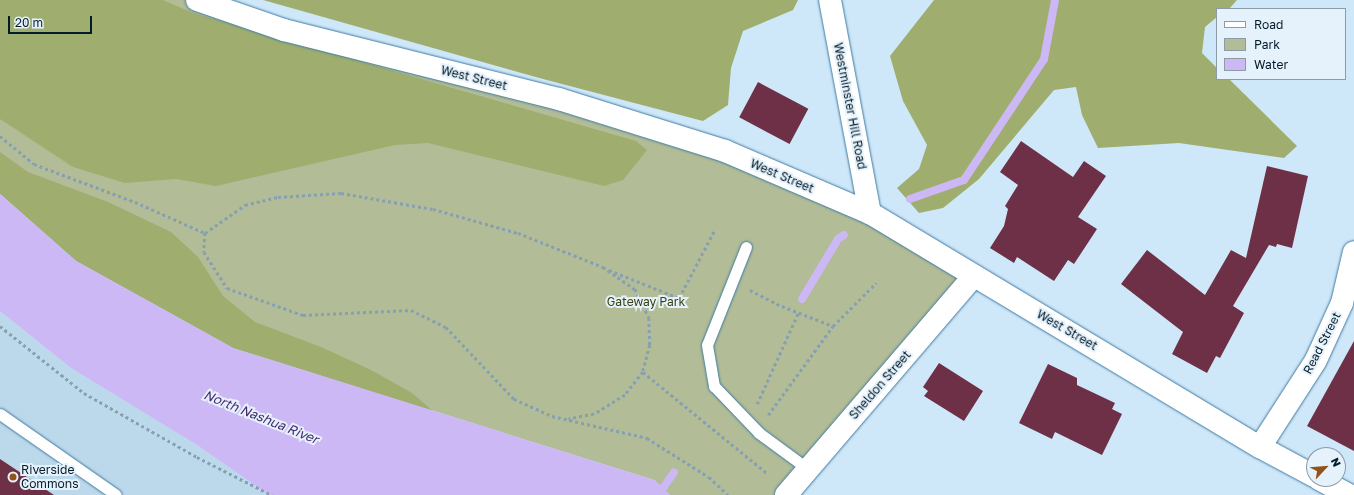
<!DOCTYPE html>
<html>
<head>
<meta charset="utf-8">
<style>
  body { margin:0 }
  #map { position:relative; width:1354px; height:495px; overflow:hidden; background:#cee7f9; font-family:"Golos Text",sans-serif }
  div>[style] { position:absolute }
  .built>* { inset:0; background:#bcd8eb }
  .green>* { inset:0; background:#b2bc96 }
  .forest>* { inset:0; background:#9fae6e }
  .water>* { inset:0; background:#cdb8f6 }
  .stream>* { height:8px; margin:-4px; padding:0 4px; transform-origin:4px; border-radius:4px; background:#cdb8f6 }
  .building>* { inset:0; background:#6d3046; transform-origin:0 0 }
  .path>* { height:2.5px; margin-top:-1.25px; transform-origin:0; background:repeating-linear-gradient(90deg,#87a0b1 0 3px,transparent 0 6px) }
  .roads { filter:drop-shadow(0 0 1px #3d7ba3) drop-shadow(0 0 1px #3d7ba3) }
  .lane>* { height:11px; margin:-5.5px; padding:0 5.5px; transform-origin:5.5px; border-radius:5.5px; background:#fff }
  .street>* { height:22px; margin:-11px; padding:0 11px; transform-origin:11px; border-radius:11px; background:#fff }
  .dots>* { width:11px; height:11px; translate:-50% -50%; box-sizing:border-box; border:2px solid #e6f2fb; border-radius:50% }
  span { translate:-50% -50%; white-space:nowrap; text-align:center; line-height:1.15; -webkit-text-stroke:4px #e6f2fb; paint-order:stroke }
  .street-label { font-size:12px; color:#021b2a }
  .park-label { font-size:12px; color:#394211 }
  .poi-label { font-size:12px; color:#021b2a }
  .left { translate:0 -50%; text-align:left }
  .water-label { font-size:13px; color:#472971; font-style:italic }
  .legend { position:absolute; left:1216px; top:8px; width:130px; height:72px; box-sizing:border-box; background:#e6f2fb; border:1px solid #8b9ca7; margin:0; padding:5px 7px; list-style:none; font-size:12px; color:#021b2a }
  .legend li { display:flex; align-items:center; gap:8px; height:20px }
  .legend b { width:20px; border:1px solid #8b9ca7 }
  .north { position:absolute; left:1306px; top:447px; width:40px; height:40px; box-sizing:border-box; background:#e6f2fb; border:1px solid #8b9ca7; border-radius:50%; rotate:64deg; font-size:11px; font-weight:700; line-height:16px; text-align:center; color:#021b2a }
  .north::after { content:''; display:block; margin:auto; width:14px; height:18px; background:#915317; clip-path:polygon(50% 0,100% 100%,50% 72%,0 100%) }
  .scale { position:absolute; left:8px; top:16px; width:84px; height:18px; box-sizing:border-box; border:2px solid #021b2a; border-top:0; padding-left:5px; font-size:12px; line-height:14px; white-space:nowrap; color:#021b2a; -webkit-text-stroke:3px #e6f2fb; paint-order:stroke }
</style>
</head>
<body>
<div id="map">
  <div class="built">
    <div style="clip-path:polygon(0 311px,71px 368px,197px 445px,269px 495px,0 495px)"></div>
  </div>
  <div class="green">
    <div style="clip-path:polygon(0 0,197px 0,725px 151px,974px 276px,786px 495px,670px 495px,654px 480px,233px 348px,0 194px)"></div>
  </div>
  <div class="forest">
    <div style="clip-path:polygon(0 0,163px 0,193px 13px,636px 141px,647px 150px,623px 180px,604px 186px,428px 143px,395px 145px,216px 186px,176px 179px,125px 183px,73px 167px,0 119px)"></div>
    <div style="clip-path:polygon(263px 0,798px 0,793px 10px,743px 31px,731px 68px,728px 105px,703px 121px,543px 79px)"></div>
    <div style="clip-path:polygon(934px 0,1237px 0,1229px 9px,1217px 9px,1217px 17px,1205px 27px,1202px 53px,1217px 68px,1217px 79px,1229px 79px,1297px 146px,1284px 158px,1179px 143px,1098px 148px,1082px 115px,1076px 87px,1054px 90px,979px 179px,943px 208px,919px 213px,897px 188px,919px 169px,927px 145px,903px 101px,890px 56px)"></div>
    <div style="clip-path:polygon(0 152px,28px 172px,108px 202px,171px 232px,198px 257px,223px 296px,255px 322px,321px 347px,371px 370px,412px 393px,433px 411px,233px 348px,76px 261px,0 194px)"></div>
  </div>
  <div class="water">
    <div style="clip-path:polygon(0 194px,76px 261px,233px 348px,654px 480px,670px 495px,269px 495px,197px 445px,71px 368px,0 311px)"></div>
  </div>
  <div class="stream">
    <div style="left:910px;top:199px;width:57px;rotate:-19.4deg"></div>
    <div style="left:964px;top:180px;width:145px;rotate:-56.5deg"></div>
    <div style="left:1044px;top:59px;width:60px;rotate:-79.4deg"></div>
    <div style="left:802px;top:299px;width:70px;rotate:-59deg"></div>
    <div style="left:838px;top:239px;width:7px;rotate:-34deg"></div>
    <div style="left:663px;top:488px;width:19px;rotate:-55deg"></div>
  </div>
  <div class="building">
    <div style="left:758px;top:82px;width:57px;height:40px;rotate:28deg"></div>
    <div style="clip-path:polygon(1021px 141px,1073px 177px,1084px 161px,1106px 176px,1078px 217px,1097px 229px,1074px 264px,1068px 260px,1054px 281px,1017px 257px,1014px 263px,990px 248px,1004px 226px,1008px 209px,1005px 206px,1018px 185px,1000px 172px)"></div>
    <div style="clip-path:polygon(1267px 166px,1308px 176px,1292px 248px,1277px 244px,1276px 247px,1269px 245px,1233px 306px,1244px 313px,1220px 358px,1216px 356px,1207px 373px,1172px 354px,1183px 332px,1121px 284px,1147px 250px,1205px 295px,1231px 250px,1246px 258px)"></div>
    <div style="clip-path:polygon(1354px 341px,1354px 451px,1307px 426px)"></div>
    <div style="clip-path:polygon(939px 363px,983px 391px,964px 421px,924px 396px,928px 391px,923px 387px)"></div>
    <div style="clip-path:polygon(1048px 364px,1077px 378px,1077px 385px,1115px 403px,1112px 409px,1122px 414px,1102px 455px,1055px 432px,1052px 439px,1019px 423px)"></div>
    <div style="clip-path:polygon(0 459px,54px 495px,0 495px)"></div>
  </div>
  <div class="path">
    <div style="left:0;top:136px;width:44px;rotate:39.5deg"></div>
    <div style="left:34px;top:164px;width:108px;rotate:20.6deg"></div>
    <div style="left:135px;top:202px;width:77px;rotate:23.9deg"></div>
    <div style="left:205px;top:233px;width:19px;rotate:93deg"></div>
    <div style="left:204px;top:252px;width:43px;rotate:57.4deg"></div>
    <div style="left:227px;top:288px;width:81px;rotate:19.6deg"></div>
    <div style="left:303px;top:315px;width:108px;rotate:-2.7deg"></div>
    <div style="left:411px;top:310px;width:39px;rotate:26deg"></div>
    <div style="left:446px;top:327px;width:99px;rotate:46.6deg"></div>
    <div style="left:514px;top:399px;width:42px;rotate:24.1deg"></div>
    <div style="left:552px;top:416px;width:98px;rotate:13deg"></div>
    <div style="left:647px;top:438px;width:73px;rotate:32.2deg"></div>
    <div style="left:709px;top:477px;width:26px;rotate:43deg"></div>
    <div style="left:205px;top:233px;width:49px;rotate:-35deg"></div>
    <div style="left:245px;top:205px;width:34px;rotate:-14deg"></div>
    <div style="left:278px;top:197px;width:63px;rotate:-3.6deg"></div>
    <div style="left:341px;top:193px;width:93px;rotate:9.9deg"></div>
    <div style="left:433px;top:209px;width:88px;rotate:15.8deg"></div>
    <div style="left:518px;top:233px;width:92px;rotate:21.8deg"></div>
    <div style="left:603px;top:267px;width:39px;rotate:35deg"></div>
    <div style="left:635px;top:289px;width:32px;rotate:64deg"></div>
    <div style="left:649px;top:318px;width:27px;rotate:88deg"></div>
    <div style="left:650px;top:345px;width:28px;rotate:105deg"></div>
    <div style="left:643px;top:372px;width:29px;rotate:128deg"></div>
    <div style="left:625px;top:395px;width:36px;rotate:148deg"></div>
    <div style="left:594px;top:414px;width:26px;rotate:169deg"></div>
    <div style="left:609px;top:270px;width:75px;rotate:21.8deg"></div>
    <div style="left:679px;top:298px;width:76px;rotate:-62.4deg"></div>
    <div style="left:750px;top:290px;width:36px;rotate:27deg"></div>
    <div style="left:782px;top:306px;width:55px;rotate:21.4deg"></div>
    <div style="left:833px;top:326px;width:61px;rotate:-45deg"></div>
    <div style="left:0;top:326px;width:107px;rotate:38.6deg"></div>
    <div style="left:84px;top:393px;width:130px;rotate:29.5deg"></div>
    <div style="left:197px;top:457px;width:84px;rotate:26.9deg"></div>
    <div style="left:643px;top:372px;width:160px;rotate:39.2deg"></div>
    <div style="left:757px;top:404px;width:100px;rotate:-65.7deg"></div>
    <div style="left:768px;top:415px;width:110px;rotate:-53.9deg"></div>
  </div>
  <div class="roads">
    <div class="lane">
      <div style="left:746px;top:247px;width:105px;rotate:111.7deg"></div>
      <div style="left:707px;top:345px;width:42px;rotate:80.3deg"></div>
      <div style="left:714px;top:386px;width:65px;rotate:46.2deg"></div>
      <div style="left:759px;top:433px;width:61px;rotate:36.3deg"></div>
      <div style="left:0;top:414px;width:141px;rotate:34.9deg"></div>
    </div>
    <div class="street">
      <div style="left:197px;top:0;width:92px;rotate:19deg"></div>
      <div style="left:284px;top:30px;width:284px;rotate:14.1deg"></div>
      <div style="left:559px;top:99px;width:174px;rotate:17.4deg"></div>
      <div style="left:725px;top:151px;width:158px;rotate:23.2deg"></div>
      <div style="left:870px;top:213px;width:455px;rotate:31deg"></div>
      <div style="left:1260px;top:447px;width:61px;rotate:28.2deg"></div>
      <div style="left:830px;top:0;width:217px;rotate:79.4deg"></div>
      <div style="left:1260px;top:447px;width:103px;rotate:-57.2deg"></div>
      <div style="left:1316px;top:360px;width:63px;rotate:-65.5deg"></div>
      <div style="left:1342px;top:303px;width:52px;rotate:-76.8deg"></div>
      <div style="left:1319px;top:479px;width:34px;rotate:28deg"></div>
      <div style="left:786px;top:495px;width:289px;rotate:-49.4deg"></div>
    </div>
  </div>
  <div class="dots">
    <div style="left:13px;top:477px;background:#915317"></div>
  </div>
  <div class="street-label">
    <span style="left:474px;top:78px;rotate:14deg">West Street</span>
    <span style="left:850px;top:106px;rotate:79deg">Westminster Hill Road</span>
    <span style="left:782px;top:176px;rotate:23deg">West Street</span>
    <span style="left:1067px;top:330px;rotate:30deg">West Street</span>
    <span style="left:1322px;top:343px;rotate:-63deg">Read Street</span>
    <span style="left:880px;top:385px;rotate:-49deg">Sheldon Street</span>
  </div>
  <div class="park-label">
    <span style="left:646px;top:302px">Gateway Park</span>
  </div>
  <div class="poi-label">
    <span class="left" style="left:21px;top:477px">Riverside<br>Commons</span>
  </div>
  <div class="water-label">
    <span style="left:261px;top:417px;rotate:22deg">North Nashua River</span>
  </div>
  <ul class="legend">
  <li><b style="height:5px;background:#fff"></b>Road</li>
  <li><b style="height:11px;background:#b2bc96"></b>Park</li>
  <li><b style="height:11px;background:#cdb8f6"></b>Water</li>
  </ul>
  <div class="north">N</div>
  <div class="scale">20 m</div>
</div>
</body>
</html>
